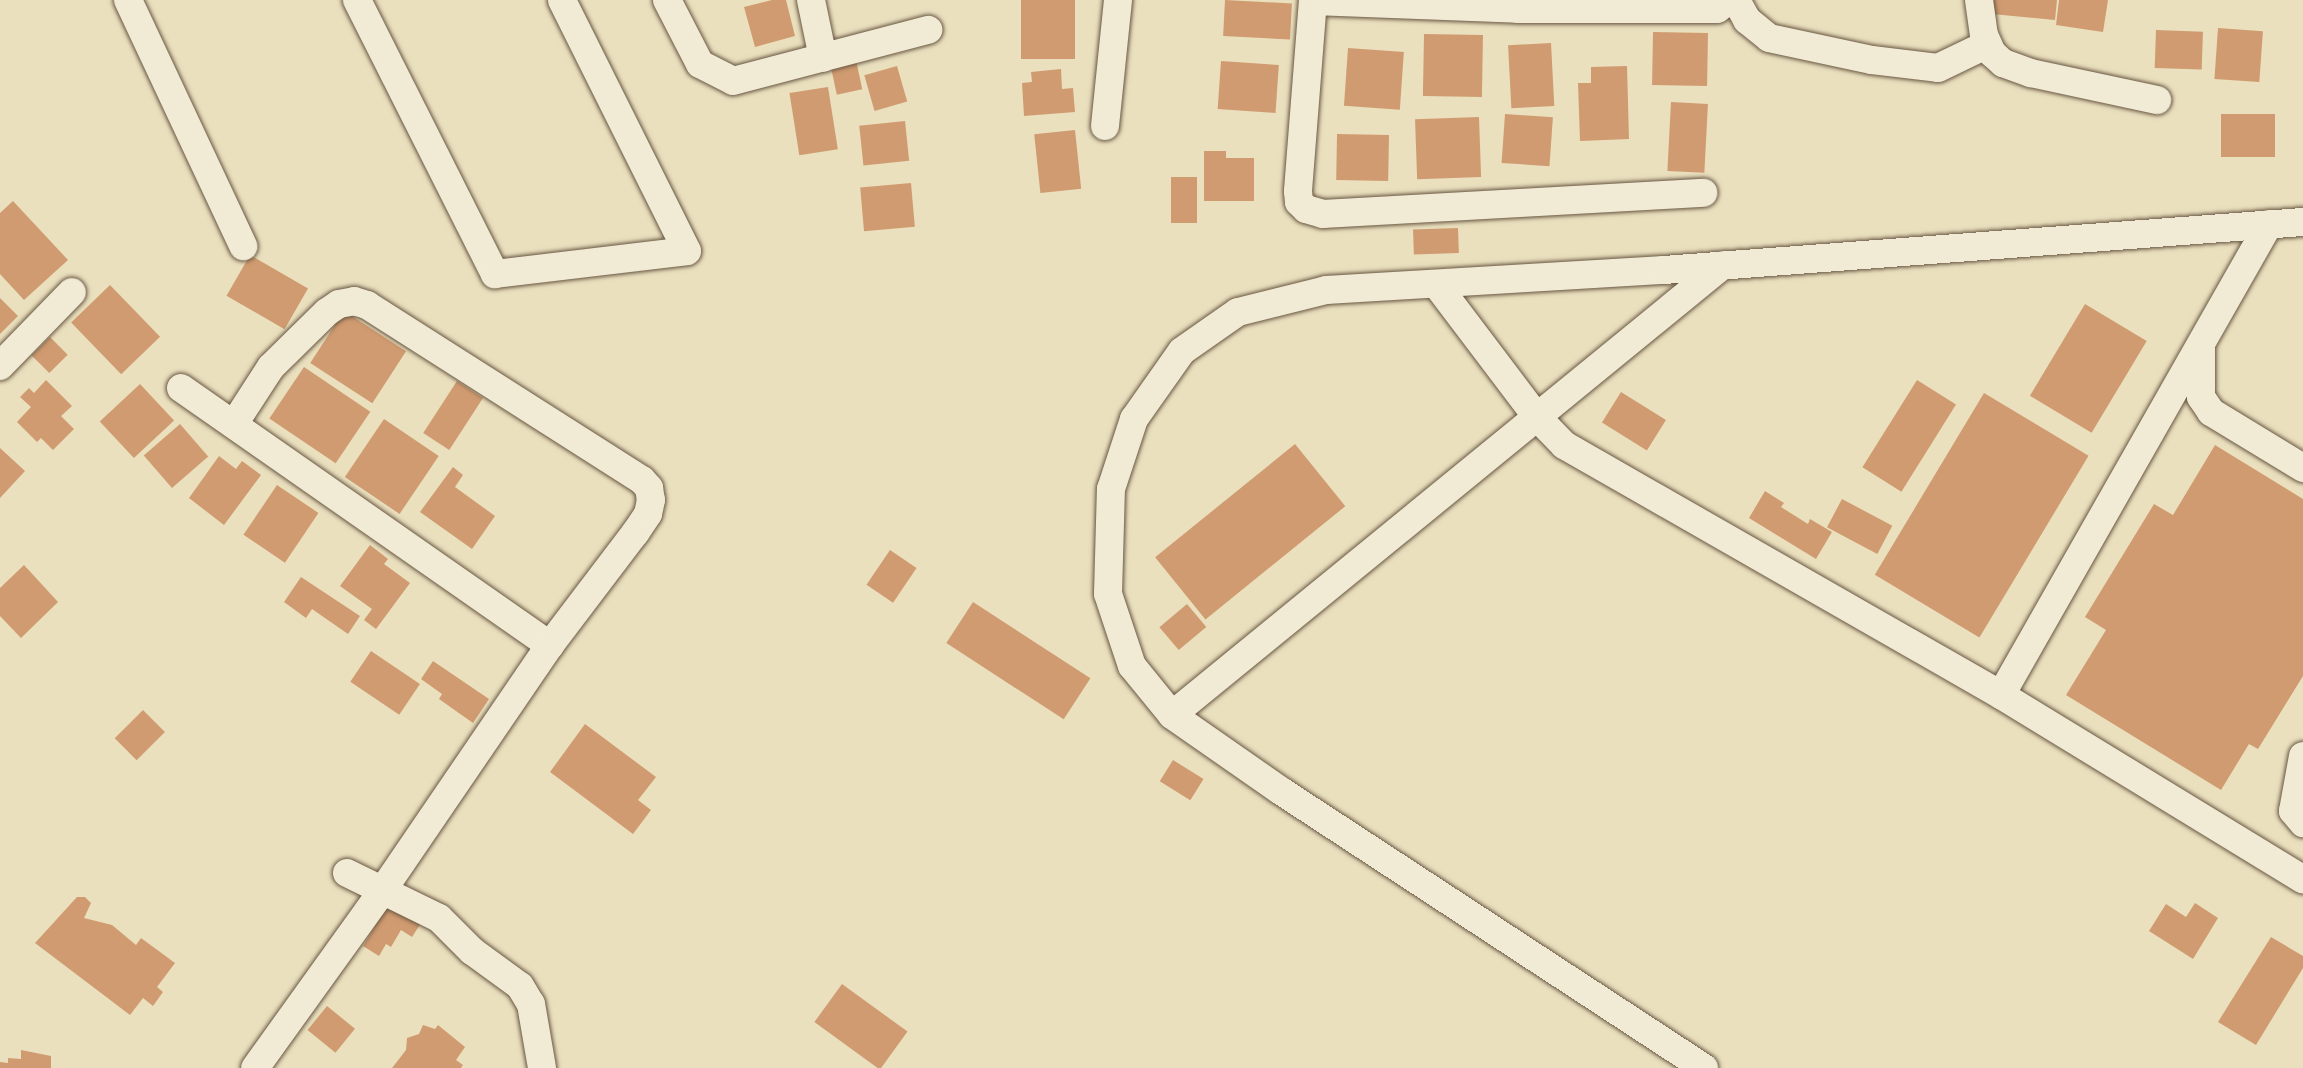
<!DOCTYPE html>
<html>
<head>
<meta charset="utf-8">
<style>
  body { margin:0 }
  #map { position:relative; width:2303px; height:1068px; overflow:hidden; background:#eae0be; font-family:"Gentium Book Plus",serif }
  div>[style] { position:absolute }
  .building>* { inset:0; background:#d09b70; transform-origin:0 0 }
  .roads { filter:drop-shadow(0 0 2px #685642) drop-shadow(0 0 2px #685642) }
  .minor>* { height:28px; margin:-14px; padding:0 14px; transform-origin:14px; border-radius:14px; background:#f1ebd5 }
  span { translate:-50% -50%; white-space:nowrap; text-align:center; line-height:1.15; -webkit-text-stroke:4.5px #f1ebd5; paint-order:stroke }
</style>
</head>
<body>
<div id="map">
  <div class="building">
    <div style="clip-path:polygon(772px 0,786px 0,795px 36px,755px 47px,744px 7px)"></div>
    <div style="left:1021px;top:0;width:54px;height:59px"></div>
    <div style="left:1225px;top:0;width:67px;height:36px;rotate:3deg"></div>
    <div style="clip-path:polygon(1993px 0,2057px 0,2055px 20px,1992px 14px)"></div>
    <div style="clip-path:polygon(2059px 0,2108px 0,2103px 32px,2056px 25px)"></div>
    <div style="left:2218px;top:28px;width:45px;height:51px;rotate:4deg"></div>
    <div style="left:2156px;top:30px;width:47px;height:38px;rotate:2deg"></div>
    <div style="left:1653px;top:32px;width:55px;height:53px;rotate:1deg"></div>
    <div style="left:1424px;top:34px;width:59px;height:62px;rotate:1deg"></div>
    <div style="left:1551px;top:43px;width:63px;height:43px;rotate:87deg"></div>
    <div style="left:1348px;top:48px;width:56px;height:58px;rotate:4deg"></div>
    <div style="left:856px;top:60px;width:30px;height:26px;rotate:78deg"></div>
    <div style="left:1221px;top:61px;width:58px;height:48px;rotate:4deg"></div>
    <div style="left:897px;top:66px;width:37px;height:34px;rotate:74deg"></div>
    <div style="clip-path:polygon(1627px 66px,1629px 139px,1580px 141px,1578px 83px,1591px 83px,1591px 67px)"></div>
    <div style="clip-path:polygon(1061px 69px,1062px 89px,1073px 88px,1075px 112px,1024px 116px,1022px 83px,1032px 82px,1031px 72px)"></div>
    <div style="left:828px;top:87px;width:63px;height:39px;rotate:81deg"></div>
    <div style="left:1671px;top:102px;width:37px;height:69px;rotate:3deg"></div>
    <div style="left:1505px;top:114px;width:48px;height:49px;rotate:4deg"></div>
    <div style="left:2275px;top:114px;width:43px;height:54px;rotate:90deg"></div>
    <div style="left:1479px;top:117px;width:60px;height:64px;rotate:88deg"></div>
    <div style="left:905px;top:121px;width:40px;height:46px;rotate:84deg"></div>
    <div style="left:1075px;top:130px;width:59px;height:41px;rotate:84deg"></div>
    <div style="left:1337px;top:134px;width:52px;height:46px;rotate:1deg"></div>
    <div style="clip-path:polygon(1204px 151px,1226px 151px,1226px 158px,1254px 158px,1254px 201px,1204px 201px)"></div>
    <div style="left:1171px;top:177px;width:26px;height:46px"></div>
    <div style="left:911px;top:183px;width:44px;height:51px;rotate:85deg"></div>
    <div style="clip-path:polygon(13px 201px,68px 260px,24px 300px,0 274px,0 213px)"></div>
    <div style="left:1458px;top:228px;width:25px;height:45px;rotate:88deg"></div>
    <div style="left:250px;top:255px;width:67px;height:47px;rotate:30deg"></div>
    <div style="left:110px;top:285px;width:72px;height:54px;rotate:46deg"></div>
    <div style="clip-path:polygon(0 298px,18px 316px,0 334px)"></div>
    <div style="left:2085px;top:304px;width:72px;height:107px;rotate:31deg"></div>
    <div style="left:344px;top:311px;width:74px;height:62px;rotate:33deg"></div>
    <div style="left:50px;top:337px;width:25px;height:26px;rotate:45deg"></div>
    <div style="left:304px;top:367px;width:80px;height:62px;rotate:34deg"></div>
    <div style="clip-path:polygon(46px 380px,72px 406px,61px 416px,74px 429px,53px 450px,41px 438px,37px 442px,17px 422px,31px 407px,20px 397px,29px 388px,34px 393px)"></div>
    <div style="left:1917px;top:380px;width:46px;height:103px;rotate:32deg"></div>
    <div style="left:457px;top:381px;width:31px;height:62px;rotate:33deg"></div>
    <div style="left:140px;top:384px;width:50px;height:55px;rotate:47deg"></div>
    <div style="left:1621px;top:392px;width:53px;height:36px;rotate:32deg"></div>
    <div style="left:1984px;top:393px;width:122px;height:212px;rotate:31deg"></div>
    <div style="left:384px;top:419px;width:66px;height:70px;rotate:34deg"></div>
    <div style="left:180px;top:424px;width:43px;height:48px;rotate:49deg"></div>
    <div style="left:1295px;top:444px;width:80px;height:180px;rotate:51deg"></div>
    <div style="clip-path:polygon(2215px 445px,2303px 499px,2303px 676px,2258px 749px,2249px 744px,2221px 790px,2066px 695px,2106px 630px,2085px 617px,2154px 504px,2173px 515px)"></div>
    <div style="clip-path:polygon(0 448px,25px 471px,0 498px)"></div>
    <div style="clip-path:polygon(219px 456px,236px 469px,242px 461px,261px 475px,224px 525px,189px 498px)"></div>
    <div style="clip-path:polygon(453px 467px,463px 475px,455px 487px,495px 516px,472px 549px,420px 512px)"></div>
    <div style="left:277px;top:485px;width:50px;height:60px;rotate:34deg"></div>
    <div style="clip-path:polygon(1765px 491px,1784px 503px,1781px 507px,1808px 524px,1810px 519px,1832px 532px,1816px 559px,1749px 518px)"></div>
    <div style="left:1842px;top:499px;width:57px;height:32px;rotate:28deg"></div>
    <div style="clip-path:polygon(370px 545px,388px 559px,384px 564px,410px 583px,376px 629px,364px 620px,372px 609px,340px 586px)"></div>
    <div style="left:890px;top:550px;width:32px;height:42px;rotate:34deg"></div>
    <div style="clip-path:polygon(24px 565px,58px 602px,21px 638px,0 616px,0 588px)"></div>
    <div style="clip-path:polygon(301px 577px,360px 616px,348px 634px,312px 609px,306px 618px,284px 602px)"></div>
    <div style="left:973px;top:602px;width:140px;height:49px;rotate:33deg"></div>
    <div style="left:1187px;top:604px;width:30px;height:36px;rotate:50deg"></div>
    <div style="left:371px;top:651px;width:59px;height:37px;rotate:34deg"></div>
    <div style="clip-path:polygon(433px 661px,489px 699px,473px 723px,439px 699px,442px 694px,421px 679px)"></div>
    <div style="left:143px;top:710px;width:31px;height:40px;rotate:45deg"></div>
    <div style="clip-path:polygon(585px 724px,656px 777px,638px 800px,651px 810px,633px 834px,550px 772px)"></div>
    <div style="left:1173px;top:760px;width:36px;height:25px;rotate:32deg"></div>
    <div style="clip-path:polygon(77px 897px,85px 897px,91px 903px,84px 918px,112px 925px,136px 945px,141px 938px,175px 963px,157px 987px,163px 992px,153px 1006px,143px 998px,130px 1015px,35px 943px)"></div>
    <div style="clip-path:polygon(391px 900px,423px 920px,412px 937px,401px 930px,391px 947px,386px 944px,379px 956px,363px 946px)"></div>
    <div style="clip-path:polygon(2195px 903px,2218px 918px,2193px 959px,2149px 931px,2166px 904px,2186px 917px)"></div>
    <div style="clip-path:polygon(2271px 937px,2303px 956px,2303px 968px,2256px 1045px,2218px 1022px)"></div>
    <div style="left:842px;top:984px;width:81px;height:47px;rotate:36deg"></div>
    <div style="left:327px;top:1006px;width:36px;height:31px;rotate:39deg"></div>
    <div style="clip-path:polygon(423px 1025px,435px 1029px,438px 1025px,465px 1047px,456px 1060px,463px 1065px,461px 1068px,392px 1068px,406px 1050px,407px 1038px,419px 1034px)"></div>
    <div style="clip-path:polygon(21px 1050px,51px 1056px,51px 1068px,0 1068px,0 1062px,8px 1063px,8px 1058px,21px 1059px)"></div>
  </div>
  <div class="roads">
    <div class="minor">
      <div style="left:128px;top:0;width:272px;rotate:64.9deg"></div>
      <div style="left:357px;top:0;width:307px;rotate:63.3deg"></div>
      <div style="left:495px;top:274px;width:193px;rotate:-6.8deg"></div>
      <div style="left:687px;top:251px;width:280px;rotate:-116.5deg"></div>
      <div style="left:667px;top:0;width:72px;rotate:62.7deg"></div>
      <div style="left:700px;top:64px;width:37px;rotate:27deg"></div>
      <div style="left:733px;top:81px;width:202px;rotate:-14.7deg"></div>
      <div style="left:811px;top:0;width:59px;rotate:78.3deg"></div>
      <div style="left:1313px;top:0;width:192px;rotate:94.5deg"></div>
      <div style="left:1298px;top:191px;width:11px;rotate:85deg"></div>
      <div style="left:1299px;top:202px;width:10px;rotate:45deg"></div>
      <div style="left:1306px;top:209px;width:18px;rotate:16deg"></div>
      <div style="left:1323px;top:214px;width:381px;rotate:-3.2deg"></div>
      <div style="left:1736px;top:0;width:23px;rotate:61deg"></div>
      <div style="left:1747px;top:20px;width:28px;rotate:39deg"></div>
      <div style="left:1769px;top:38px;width:105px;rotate:12.1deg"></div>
      <div style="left:1872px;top:60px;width:66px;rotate:6.9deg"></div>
      <div style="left:1938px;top:68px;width:55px;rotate:-25.6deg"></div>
      <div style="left:1979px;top:0;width:35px;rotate:82deg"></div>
      <div style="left:1984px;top:35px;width:20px;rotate:66deg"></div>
      <div style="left:1992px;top:53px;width:15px;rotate:42deg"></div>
      <div style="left:2003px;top:63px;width:30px;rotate:20deg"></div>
      <div style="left:2031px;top:73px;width:129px;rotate:12.1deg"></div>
      <div style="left:1313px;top:1px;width:205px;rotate:2.2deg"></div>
      <div style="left:1518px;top:9px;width:199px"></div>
      <div style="left:1717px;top:9px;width:15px;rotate:-37deg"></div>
      <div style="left:1105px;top:126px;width:127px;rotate:-84.1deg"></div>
      <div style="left:1437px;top:285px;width:166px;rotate:52.9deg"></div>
      <div style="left:1537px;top:417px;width:39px;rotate:46deg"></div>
      <div style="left:1564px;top:445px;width:503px;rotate:29.77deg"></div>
      <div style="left:2001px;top:695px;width:354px;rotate:31.4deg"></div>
      <div style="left:2201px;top:348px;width:49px;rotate:90deg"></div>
      <div style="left:2201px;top:397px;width:18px;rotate:56deg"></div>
      <div style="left:2211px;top:412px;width:108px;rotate:31.3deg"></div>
      <div style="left:0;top:366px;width:103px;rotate:-45.8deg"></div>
      <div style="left:181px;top:388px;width:450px;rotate:34.9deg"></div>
      <div style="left:234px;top:424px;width:68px;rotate:-57deg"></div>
      <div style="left:271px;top:367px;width:78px;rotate:-44.5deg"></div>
      <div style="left:327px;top:312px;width:14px;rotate:-34deg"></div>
      <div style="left:339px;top:304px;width:15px;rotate:-11deg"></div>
      <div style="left:354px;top:301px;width:14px;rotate:17deg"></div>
      <div style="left:367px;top:305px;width:326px;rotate:32.5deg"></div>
      <div style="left:642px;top:480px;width:11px;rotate:49deg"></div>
      <div style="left:649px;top:488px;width:12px;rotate:81deg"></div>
      <div style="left:651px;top:500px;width:14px;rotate:102deg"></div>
      <div style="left:648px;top:514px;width:23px;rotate:124deg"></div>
      <div style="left:635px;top:533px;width:141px;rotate:127.2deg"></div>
      <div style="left:550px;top:645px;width:297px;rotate:124.3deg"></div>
      <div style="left:383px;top:890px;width:219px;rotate:125.7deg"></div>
      <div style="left:2001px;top:695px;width:542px;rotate:-60.36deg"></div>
      <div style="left:1172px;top:715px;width:711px;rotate:-39.24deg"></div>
      <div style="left:2303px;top:756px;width:56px;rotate:100.3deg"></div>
      <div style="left:2293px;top:811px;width:16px;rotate:50deg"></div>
      <div style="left:347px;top:873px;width:102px;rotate:26.1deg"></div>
      <div style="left:439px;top:918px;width:47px;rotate:45deg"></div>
      <div style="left:472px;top:951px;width:59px;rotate:36.1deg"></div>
      <div style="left:520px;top:986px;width:21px;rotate:59deg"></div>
      <div style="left:531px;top:1004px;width:65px;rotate:80.2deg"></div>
      <div style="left:1704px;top:1068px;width:506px;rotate:-146.78deg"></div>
      <div style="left:1281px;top:791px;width:133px;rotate:-145.1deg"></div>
      <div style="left:1172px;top:715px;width:63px;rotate:-129.2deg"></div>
      <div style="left:1132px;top:666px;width:76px;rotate:-108.4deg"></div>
      <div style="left:1108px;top:594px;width:105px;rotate:-88.4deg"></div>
      <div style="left:1111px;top:489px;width:74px;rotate:-71.8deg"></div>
      <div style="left:1134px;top:419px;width:83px;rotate:-54.8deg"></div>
      <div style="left:1182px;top:351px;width:68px;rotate:-34.9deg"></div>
      <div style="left:1238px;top:312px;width:91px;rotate:-14deg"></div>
      <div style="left:1326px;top:290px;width:339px;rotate:-3.4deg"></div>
      <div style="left:1664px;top:270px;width:641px;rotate:-4.3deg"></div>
    </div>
  </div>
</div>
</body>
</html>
